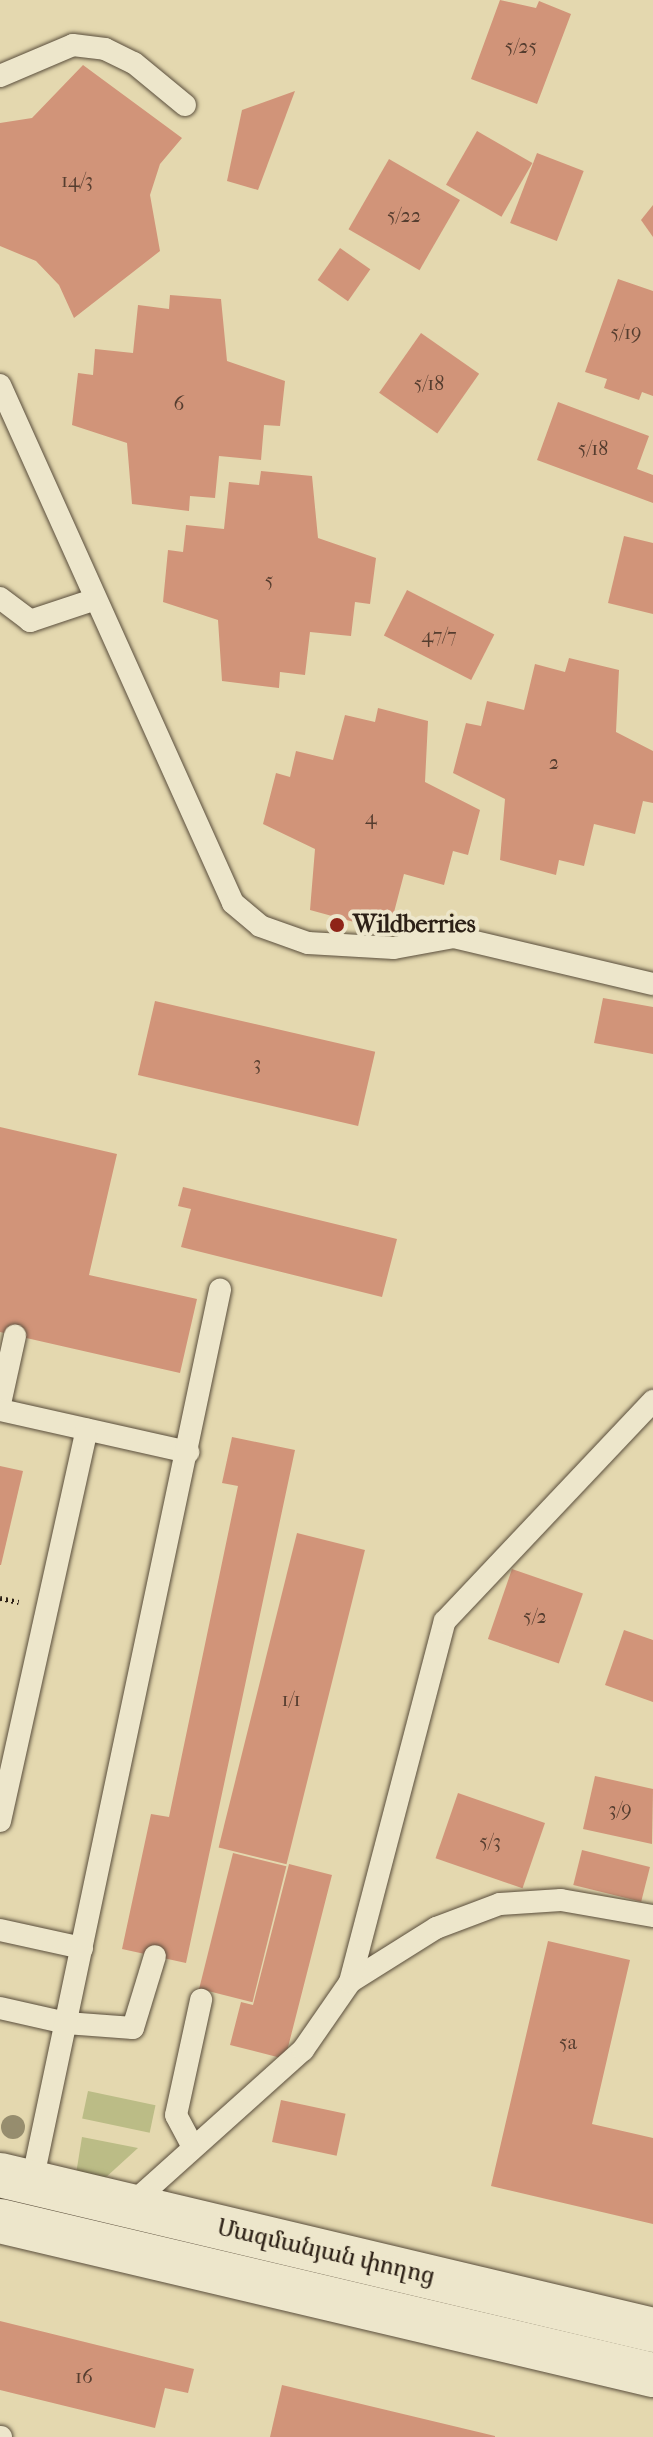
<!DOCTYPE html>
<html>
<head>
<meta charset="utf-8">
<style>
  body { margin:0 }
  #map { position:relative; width:653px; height:2437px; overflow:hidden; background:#e4d8af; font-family:"IM FELL French Canon","Noto Serif Armenian",serif }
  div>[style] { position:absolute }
  .green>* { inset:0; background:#bbbc86; transform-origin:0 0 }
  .building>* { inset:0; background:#d19479; transform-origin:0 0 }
  .path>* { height:5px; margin-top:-2.5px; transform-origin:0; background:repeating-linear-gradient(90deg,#2c2016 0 2px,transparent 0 6px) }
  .roads { filter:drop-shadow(0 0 2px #5a4e3c) drop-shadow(0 0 2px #5a4e3c) }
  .service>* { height:22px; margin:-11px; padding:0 11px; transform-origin:11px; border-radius:11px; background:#ede6cb }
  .secondary>* { height:44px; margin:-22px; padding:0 22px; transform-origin:22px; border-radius:22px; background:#ede6cb }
  .trees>* { width:24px; height:24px; margin:-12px; border-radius:50%; background:#968d6e }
  .dots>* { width:22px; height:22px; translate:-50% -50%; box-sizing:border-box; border:4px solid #ede6cb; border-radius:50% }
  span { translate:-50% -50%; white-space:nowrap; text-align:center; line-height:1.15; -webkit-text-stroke:8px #ede6cb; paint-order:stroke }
  .number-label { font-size:20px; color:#553d2f }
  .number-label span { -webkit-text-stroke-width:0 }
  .poi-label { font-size:24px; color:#2c2016; font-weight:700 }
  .left { translate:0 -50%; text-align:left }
  .street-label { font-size:24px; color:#2c2016 }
</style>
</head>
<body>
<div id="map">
  <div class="green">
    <div style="left:88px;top:2091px;width:69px;height:28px;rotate:12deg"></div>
    <div style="clip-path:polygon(82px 2137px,138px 2148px,104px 2179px,76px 2174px)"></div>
  </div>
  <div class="building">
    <div style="clip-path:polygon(500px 0,536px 8px,539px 1px,571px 14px,537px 104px,471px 79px)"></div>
    <div style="clip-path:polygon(83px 65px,182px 138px,160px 164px,150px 195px,160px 251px,74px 318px,59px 285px,36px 261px,0 246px,0 123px,32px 118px)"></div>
    <div style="clip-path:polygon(295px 91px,258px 190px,227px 181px,242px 110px)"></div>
    <div style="left:477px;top:131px;width:64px;height:62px;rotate:30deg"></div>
    <div style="left:537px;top:153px;width:50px;height:75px;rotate:21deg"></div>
    <div style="left:389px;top:159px;width:82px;height:81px;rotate:30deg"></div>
    <div style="clip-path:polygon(653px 205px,653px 237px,641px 220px)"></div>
    <div style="left:340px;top:248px;width:37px;height:39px;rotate:35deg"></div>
    <div style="clip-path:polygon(618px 279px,653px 291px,653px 396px,642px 392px,639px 400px,604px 388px,607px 379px,585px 372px)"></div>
    <div style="clip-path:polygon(170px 295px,221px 299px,227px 361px,285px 381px,280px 426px,264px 425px,261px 460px,219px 456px,215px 498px,190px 496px,189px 511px,132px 504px,127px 443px,72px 425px,78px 373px,93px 375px,95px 349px,133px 353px,138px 305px,169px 309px)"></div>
    <div style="left:421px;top:333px;width:71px;height:73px;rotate:35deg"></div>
    <div style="clip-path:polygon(558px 402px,649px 436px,637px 469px,653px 475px,653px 503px,537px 460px)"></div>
    <div style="clip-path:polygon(261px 471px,312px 476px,318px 538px,376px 558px,370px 604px,355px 602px,351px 636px,310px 632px,305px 675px,280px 672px,279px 688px,222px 681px,218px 620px,163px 602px,168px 550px,183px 552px,186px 525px,224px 529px,229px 482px,259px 485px)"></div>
    <div style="clip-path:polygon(624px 536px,653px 543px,653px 614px,608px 603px)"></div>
    <div style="left:407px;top:590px;width:98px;height:51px;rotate:27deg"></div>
    <div style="clip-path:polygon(569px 658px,619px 670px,616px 732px,653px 751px,653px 803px,643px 801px,635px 834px,594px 824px,584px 866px,559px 860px,556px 875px,500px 860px,505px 799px,453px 773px,466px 723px,481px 726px,487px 701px,524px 710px,535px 664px,565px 672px)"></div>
    <div style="clip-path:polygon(378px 708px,428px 721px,425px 782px,480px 810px,468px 855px,453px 851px,444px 885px,404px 874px,393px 916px,369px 910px,365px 925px,310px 910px,315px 849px,263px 824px,276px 773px,290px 777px,296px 751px,333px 760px,345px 715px,375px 722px)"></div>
    <div style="clip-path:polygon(603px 998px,653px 1007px,653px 1054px,594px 1043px)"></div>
    <div style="left:155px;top:1001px;width:226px;height:76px;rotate:13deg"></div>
    <div style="clip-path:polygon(0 1127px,117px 1154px,89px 1275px,197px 1299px,180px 1373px,0 1332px)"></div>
    <div style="clip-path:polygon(183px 1187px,397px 1239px,382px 1297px,181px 1247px,191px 1209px,178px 1206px)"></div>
    <div style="clip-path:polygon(232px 1437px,295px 1450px,186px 1963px,122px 1949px,151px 1814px,169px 1817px,238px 1486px,222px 1483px)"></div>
    <div style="clip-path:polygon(0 1466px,23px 1471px,1px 1565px,0 1565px)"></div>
    <div style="left:297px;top:1533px;width:70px;height:324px;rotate:14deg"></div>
    <div style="left:512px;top:1569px;width:75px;height:74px;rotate:19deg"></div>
    <div style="clip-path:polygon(624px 1630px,653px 1640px,653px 1702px,605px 1685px)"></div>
    <div style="clip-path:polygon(595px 1776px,653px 1789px,652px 1844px,583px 1829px)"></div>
    <div style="left:458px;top:1793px;width:92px;height:69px;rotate:19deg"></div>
    <div style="left:582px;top:1850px;width:70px;height:36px;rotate:14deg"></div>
    <div style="left:233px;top:1853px;width:55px;height:140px;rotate:14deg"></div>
    <div style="clip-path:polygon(289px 1864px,332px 1875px,285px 2059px,230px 2045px,241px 2002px,253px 2005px)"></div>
    <div style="clip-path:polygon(548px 1941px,630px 1960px,592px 2124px,653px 2138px,653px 2224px,491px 2186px)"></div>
    <div style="left:281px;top:2100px;width:66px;height:43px;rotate:12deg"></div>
    <div style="clip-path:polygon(0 2321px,194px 2369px,188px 2393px,165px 2388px,155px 2428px,0 2390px)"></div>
    <div style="clip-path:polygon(282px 2385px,495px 2436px,495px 2437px,270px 2437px)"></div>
  </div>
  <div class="path">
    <div style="left:0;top:1598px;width:19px;rotate:12deg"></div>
  </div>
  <div class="roads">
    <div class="service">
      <div style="left:0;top:76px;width:79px;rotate:-23deg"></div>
      <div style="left:73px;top:45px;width:32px;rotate:7deg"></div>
      <div style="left:105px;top:49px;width:32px;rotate:26deg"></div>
      <div style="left:134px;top:63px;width:66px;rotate:39.5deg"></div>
      <div style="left:0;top:385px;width:568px;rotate:65.78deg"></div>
      <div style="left:233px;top:903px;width:35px;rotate:40deg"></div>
      <div style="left:260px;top:926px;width:51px;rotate:19.5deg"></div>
      <div style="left:308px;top:943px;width:86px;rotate:3.3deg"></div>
      <div style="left:394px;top:948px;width:61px;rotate:-10.4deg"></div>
      <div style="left:454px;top:937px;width:204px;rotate:13.3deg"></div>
      <div style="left:0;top:598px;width:38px;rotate:37deg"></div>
      <div style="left:30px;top:621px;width:66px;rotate:-18.4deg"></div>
      <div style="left:0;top:1404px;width:70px;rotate:-77.6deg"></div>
      <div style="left:0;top:1410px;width:193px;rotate:12.6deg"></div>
      <div style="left:0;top:1821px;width:401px;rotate:-77.5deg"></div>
      <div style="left:0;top:1930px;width:84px;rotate:12.4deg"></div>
      <div style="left:350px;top:1982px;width:102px;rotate:-32.1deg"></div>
      <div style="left:436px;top:1928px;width:68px;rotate:-20.6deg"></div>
      <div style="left:500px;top:1904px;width:61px;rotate:-3.8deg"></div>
      <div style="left:561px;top:1900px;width:93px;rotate:9.9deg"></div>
      <div style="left:0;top:2008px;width:68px;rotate:12.8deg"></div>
      <div style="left:66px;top:2023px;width:67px;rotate:4.3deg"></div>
      <div style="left:133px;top:2028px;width:75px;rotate:-73deg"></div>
      <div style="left:193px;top:2147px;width:36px;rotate:-118deg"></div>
      <div style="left:176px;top:2115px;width:118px;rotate:-77.7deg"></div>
      <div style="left:32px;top:2182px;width:912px;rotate:-78.1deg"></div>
      <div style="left:129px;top:2206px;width:234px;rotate:-41.9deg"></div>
      <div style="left:303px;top:2050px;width:83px;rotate:-55.3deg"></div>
      <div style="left:350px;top:1982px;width:373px;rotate:-75.3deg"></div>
      <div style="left:445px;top:1621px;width:303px;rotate:-46.6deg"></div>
      <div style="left:0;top:2437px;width:1px"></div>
    </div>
    <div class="secondary">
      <div style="left:0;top:2175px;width:671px;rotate:13.35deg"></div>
      <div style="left:0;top:2221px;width:671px;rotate:13.27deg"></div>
    </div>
  </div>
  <div class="trees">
    <div style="left:13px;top:2127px"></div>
  </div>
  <div class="dots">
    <div style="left:337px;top:925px;background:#8f2418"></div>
  </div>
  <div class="number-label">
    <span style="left:521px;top:46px">5/25</span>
    <span style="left:77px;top:180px">14/3</span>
    <span style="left:404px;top:215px">5/22</span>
    <span style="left:626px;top:332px">5/19</span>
    <span style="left:429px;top:383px">5/18</span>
    <span style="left:179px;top:403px">6</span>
    <span style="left:593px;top:448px">5/18</span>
    <span style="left:269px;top:580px">5</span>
    <span style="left:439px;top:635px">47/7</span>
    <span style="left:554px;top:762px">2</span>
    <span style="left:371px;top:817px">4</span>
    <span style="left:257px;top:1063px">3</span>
    <span style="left:535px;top:1616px">5/2</span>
    <span style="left:291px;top:1699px">1/1</span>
    <span style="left:620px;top:1809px">3/9</span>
    <span style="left:490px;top:1841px">5/3</span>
    <span style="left:568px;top:2042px">5a</span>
    <span style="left:84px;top:2376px">16</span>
  </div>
  <div class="poi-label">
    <span class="left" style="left:353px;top:925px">Wildberries</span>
  </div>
  <div class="street-label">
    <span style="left:326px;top:2252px;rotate:13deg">Մազմանյան փողոց</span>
  </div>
</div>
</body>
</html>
